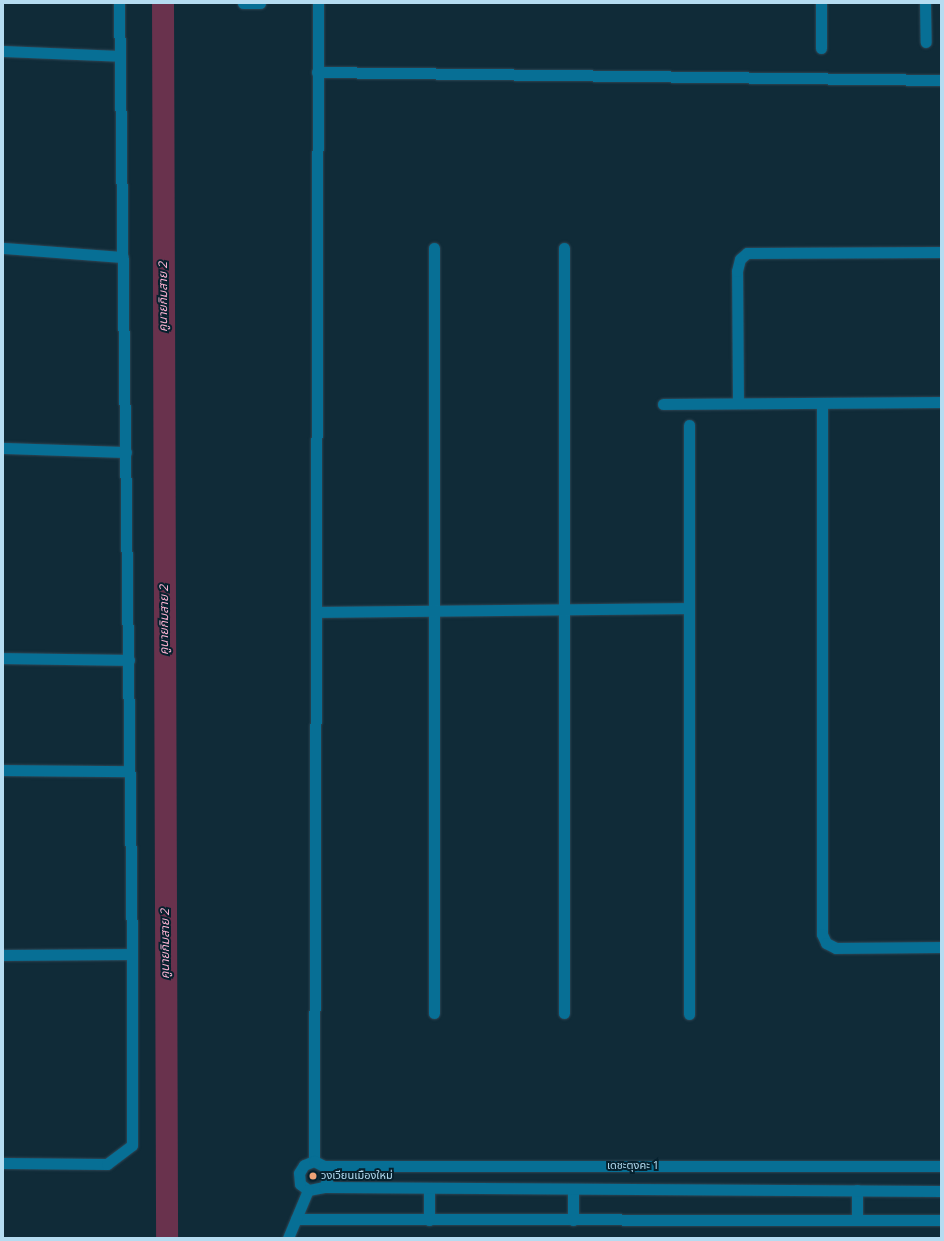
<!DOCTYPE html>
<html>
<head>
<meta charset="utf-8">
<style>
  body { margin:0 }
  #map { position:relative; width:944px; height:1241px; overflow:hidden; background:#102b38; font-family:Georgia,"Noto Sans Thai",serif }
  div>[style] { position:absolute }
  .canal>* { height:22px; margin:-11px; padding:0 11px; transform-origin:11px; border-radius:11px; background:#69324d }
  .roads { filter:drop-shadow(0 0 1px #2f4756) drop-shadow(0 0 1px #2f4756) }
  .service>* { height:11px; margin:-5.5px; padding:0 5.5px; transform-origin:5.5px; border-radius:5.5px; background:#076f95 }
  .minor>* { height:11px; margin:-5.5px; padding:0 5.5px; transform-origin:5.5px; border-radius:5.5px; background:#076f95 }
  .dots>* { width:11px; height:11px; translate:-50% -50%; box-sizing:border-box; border:2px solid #06212e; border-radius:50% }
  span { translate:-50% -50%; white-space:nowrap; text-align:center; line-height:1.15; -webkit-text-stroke:4px #06212e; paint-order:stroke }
  .street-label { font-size:11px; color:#b5dcf1 }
  .poi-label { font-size:11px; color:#b5dcf1 }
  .left { translate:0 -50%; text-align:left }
  .water-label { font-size:12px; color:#fcb3d3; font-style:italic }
  .frame { position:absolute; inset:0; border:4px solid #b5dcf1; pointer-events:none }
</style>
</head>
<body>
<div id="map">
  <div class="canal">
    <div style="left:163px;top:3px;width:1235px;rotate:89.81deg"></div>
  </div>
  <div class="roads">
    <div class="service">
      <div style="left:243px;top:3px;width:17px"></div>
      <div style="left:3px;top:51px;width:117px;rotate:2.4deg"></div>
      <div style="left:3px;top:248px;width:120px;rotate:4.3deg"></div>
      <div style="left:3px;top:448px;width:123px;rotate:1.9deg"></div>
      <div style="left:3px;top:658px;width:126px;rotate:0.9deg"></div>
      <div style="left:3px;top:770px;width:124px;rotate:0.5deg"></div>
      <div style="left:3px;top:955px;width:129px;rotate:-0.4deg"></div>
      <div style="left:132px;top:954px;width:951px;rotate:-90.78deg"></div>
      <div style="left:3px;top:1163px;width:104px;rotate:0.6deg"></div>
      <div style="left:107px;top:1164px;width:31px;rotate:-37deg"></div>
      <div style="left:132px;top:1145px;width:191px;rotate:-90deg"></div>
      <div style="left:296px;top:1219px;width:645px;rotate:0.09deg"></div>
      <div style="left:429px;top:1220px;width:32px;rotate:-90deg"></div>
      <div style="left:573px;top:1220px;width:31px;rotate:-90deg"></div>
      <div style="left:857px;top:1220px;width:30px;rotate:-90deg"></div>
    </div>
    <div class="minor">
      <div style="left:821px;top:3px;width:45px;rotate:90deg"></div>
      <div style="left:925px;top:3px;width:39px;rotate:89deg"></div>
      <div style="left:317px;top:72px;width:624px;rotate:0.73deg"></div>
      <div style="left:434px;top:248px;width:765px;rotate:90deg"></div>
      <div style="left:564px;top:248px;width:765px;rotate:90deg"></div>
      <div style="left:738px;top:403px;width:132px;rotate:-90.4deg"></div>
      <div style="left:737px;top:271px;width:12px;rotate:-76deg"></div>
      <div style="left:740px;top:259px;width:9px;rotate:-41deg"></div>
      <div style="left:747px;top:253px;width:194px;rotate:-0.3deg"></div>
      <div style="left:822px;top:403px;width:531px;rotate:90deg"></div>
      <div style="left:822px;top:934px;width:10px;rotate:66deg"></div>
      <div style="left:826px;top:943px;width:11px;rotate:27deg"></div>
      <div style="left:836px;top:948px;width:105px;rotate:-0.5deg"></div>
      <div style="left:663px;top:404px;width:278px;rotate:-0.4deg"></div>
      <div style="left:316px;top:612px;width:373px;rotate:-0.6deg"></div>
      <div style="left:689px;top:1014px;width:589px;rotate:-90deg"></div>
      <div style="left:314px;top:1161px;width:1158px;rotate:-89.8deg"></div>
      <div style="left:324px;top:1166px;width:11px;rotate:63deg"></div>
      <div style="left:329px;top:1176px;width:12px;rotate:114deg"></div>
      <div style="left:324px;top:1187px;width:16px;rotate:169deg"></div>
      <div style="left:308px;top:1190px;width:10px;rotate:-143deg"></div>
      <div style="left:300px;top:1184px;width:11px;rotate:-95deg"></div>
      <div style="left:299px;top:1173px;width:9px;rotate:-58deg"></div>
      <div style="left:304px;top:1165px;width:11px;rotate:-22deg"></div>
      <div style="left:314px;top:1161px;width:11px;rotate:27deg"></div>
      <div style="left:324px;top:1166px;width:617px"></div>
      <div style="left:324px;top:1187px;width:617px;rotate:0.37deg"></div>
      <div style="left:288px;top:1238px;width:52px;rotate:-67.4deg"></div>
    </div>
  </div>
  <div class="dots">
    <div style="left:313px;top:1176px;background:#efa377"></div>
  </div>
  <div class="street-label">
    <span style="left:633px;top:1166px">เดชะตุงคะ 1</span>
  </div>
  <div class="poi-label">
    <span class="left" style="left:321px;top:1176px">วงเวียนเมืองใหม่</span>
  </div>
  <div class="water-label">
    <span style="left:164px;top:297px;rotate:-90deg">คูนายกิมสาย 2</span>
    <span style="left:165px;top:620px;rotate:-90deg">คูนายกิมสาย 2</span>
    <span style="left:166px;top:944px;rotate:-90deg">คูนายกิมสาย 2</span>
  </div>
  <div class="frame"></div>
</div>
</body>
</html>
